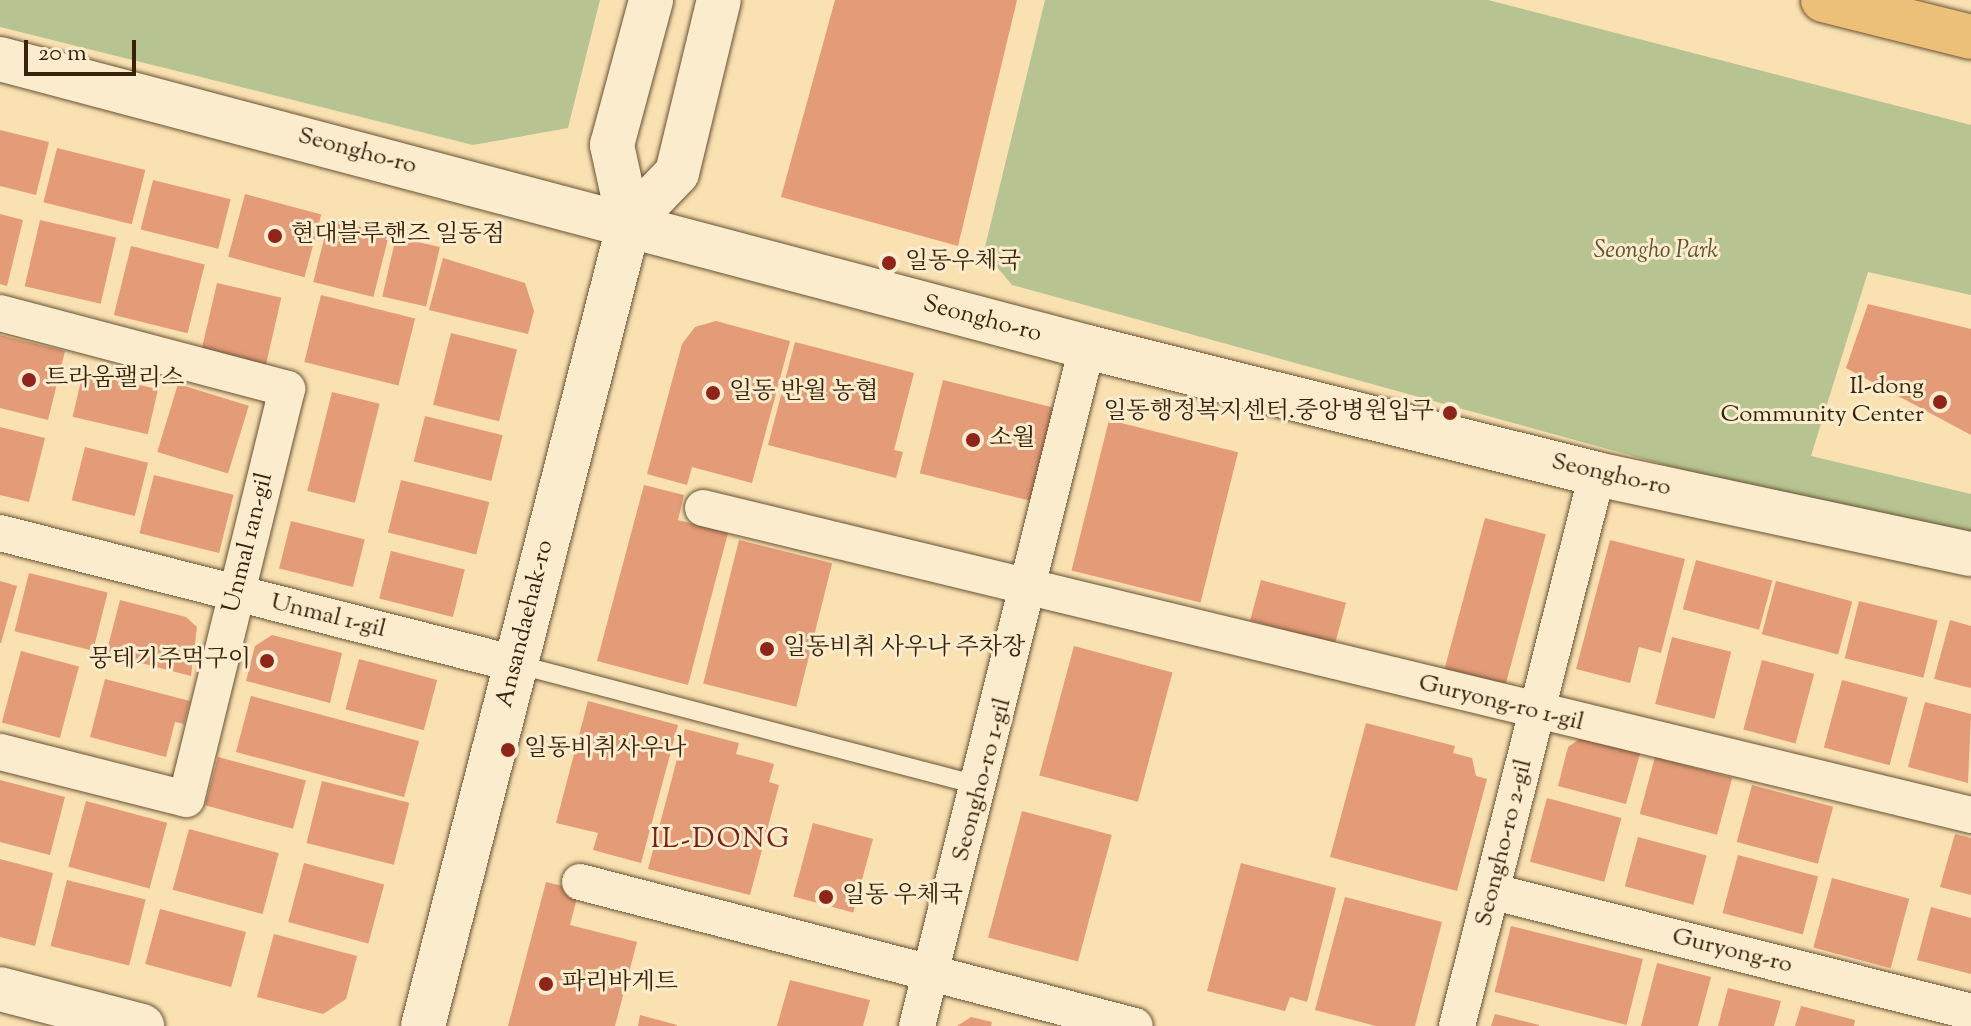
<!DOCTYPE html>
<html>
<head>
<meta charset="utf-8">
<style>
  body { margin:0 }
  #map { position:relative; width:1971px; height:1026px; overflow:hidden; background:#f9e1b2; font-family:"Sorts Mill Goudy","Noto Serif KR",serif }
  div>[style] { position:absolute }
  .green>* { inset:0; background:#b7c492 }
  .building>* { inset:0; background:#e39b78; transform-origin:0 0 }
  .roads { filter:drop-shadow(0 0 2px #685232) drop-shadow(0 0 2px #685232) }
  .service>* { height:18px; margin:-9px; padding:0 9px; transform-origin:9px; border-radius:9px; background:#fbeccd }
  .minor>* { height:36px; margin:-18px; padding:0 18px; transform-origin:18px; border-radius:18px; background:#fbeccd }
  .tertiary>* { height:44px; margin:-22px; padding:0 22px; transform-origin:22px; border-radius:22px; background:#fbeccd }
  .trunk>* { height:44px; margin:-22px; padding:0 22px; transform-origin:22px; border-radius:22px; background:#ecc079 }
  .dots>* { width:22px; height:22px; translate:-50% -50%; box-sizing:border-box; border:4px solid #fbeccd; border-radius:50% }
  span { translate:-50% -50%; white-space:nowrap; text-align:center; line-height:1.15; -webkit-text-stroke:6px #fbeccd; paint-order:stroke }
  .street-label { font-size:24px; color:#382308 }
  .poi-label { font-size:24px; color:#382308 }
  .left { translate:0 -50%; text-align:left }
  .right { translate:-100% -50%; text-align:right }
  .park-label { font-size:24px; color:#5e5331; font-style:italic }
  .quarter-label { font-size:28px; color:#7a1f14; letter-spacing:2px }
  .scale { position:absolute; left:24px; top:40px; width:112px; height:36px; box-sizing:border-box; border:4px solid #382308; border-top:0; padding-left:10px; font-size:24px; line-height:28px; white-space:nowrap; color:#382308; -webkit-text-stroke:6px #fbeccd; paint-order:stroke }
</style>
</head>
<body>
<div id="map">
  <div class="green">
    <div style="clip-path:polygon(0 0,600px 0,568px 128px,473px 145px,0 27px)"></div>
    <div style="clip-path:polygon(1045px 0,1488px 0,1971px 125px,1971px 295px,1868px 272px,1811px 456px,1971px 494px,1971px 549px,1012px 285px,984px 251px)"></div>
  </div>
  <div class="building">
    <div style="clip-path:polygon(835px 0,1017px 0,958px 246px,781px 197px)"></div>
    <div style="clip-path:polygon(0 130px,49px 142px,36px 195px,0 186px)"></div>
    <div style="left:57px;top:148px;width:91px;height:56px;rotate:14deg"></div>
    <div style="left:153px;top:180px;width:80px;height:51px;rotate:14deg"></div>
    <div style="left:245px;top:194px;width:79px;height:65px;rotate:15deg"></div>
    <div style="clip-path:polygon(0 214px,23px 220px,7px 286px,0 284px)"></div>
    <div style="left:329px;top:219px;width:62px;height:65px;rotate:14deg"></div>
    <div style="left:40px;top:220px;width:78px;height:68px;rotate:13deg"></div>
    <div style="left:396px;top:237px;width:45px;height:61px;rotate:13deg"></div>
    <div style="left:131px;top:246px;width:76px;height:71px;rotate:14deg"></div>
    <div style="clip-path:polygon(443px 258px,525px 283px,534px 311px,528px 334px,429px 310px)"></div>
    <div style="left:217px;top:283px;width:66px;height:70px;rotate:13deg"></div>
    <div style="left:321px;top:295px;width:97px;height:69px;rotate:14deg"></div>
    <div style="clip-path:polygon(1868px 304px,1971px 329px,1971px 435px,1846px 368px)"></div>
    <div style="clip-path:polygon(716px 321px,790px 341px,752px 483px,692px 467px,687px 485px,647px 474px,682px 344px,695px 327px)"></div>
    <div style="left:451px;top:333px;width:68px;height:74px;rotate:14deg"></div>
    <div style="clip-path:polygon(0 335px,65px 351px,48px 420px,0 408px)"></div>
    <div style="clip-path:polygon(795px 342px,914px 373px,894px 450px,903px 452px,896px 478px,768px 445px)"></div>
    <div style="left:83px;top:372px;width:77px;height:46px;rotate:13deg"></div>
    <div style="left:943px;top:380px;width:129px;height:96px;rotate:14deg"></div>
    <div style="left:178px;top:384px;width:74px;height:71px;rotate:17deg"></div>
    <div style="left:332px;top:392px;width:49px;height:102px;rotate:14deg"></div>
    <div style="left:425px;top:416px;width:80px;height:47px;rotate:14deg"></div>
    <div style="left:1109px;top:420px;width:133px;height:155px;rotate:14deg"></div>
    <div style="clip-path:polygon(0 427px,45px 438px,29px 502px,0 495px)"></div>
    <div style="left:85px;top:447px;width:65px;height:55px;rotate:14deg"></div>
    <div style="left:154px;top:475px;width:82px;height:60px;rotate:14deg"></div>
    <div style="left:401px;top:480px;width:91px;height:54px;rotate:14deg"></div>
    <div style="clip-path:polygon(644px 485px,684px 495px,678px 520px,728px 533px,688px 685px,597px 661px)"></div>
    <div style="left:1485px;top:518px;width:63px;height:160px;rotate:15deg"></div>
    <div style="left:291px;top:521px;width:76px;height:49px;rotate:14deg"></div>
    <div style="left:739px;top:540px;width:96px;height:148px;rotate:14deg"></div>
    <div style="clip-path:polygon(1610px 540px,1685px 559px,1661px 653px,1639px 647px,1630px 683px,1576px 669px)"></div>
    <div style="left:391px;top:551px;width:76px;height:49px;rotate:14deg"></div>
    <div style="left:1696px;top:560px;width:79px;height:51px;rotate:15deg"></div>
    <div style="left:29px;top:573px;width:81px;height:60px;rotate:14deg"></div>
    <div style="left:1261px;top:580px;width:88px;height:42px;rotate:15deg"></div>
    <div style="clip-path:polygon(0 581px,17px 586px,1px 643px,0 643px)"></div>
    <div style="left:1776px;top:581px;width:79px;height:55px;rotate:15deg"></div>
    <div style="clip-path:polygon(120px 600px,186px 617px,197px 627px,191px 676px,106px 654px)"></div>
    <div style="left:1859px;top:601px;width:81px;height:59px;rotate:14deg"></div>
    <div style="clip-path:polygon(1950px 620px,1971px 626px,1971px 688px,1934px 679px)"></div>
    <div style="clip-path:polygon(272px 635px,342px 653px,330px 703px,246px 681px,255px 646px)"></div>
    <div style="left:1672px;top:637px;width:61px;height:69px;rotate:14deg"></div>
    <div style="left:1074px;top:646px;width:102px;height:134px;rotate:15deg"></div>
    <div style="left:21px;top:651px;width:60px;height:74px;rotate:15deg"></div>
    <div style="left:359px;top:659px;width:81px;height:52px;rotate:15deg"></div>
    <div style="left:1762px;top:660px;width:54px;height:72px;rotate:15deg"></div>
    <div style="clip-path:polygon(105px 679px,190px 701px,184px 724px,175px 722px,166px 757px,90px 737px)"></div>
    <div style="left:1842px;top:680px;width:68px;height:70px;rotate:15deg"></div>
    <div style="left:251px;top:696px;width:174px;height:58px;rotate:15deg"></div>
    <div style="clip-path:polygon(588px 701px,678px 725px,641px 863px,593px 850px,598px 833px,556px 823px)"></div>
    <div style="clip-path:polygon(1925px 702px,1971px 714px,1968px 783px,1908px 767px)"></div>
    <div style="clip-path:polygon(1366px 723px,1455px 746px,1453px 753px,1472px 758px,1476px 776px,1487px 779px,1457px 891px,1330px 857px)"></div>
    <div style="clip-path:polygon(685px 729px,739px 743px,736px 754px,774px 764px,769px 782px,779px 785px,750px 895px,648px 869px)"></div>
    <div style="clip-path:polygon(1585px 735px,1641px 750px,1626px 804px,1558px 786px,1568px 747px)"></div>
    <div style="left:218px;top:757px;width:91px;height:50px;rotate:15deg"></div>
    <div style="left:1655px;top:757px;width:80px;height:59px;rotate:15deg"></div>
    <div style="clip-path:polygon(0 780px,65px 797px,50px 855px,0 842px)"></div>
    <div style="left:322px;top:781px;width:90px;height:64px;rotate:14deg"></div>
    <div style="left:1752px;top:785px;width:84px;height:59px;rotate:15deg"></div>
    <div style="left:1547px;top:798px;width:77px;height:66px;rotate:15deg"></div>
    <div style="left:86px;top:801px;width:84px;height:68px;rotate:15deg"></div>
    <div style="left:1022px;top:811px;width:93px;height:131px;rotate:15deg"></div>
    <div style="left:813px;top:823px;width:62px;height:76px;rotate:15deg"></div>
    <div style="left:189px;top:829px;width:93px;height:63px;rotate:15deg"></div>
    <div style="clip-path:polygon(1955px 834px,1971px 838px,1971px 895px,1940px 887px)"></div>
    <div style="left:1638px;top:837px;width:71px;height:51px;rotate:15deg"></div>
    <div style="left:1738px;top:855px;width:83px;height:60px;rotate:15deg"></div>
    <div style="clip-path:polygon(0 859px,53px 873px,35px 946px,0 937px)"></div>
    <div style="left:304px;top:863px;width:83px;height:61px;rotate:15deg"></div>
    <div style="clip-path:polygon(1241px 863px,1336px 888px,1307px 1002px,1290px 997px,1285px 1011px,1207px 991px)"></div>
    <div style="left:1832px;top:878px;width:80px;height:72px;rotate:15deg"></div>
    <div style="left:67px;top:880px;width:81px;height:68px;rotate:14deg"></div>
    <div style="clip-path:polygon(546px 882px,579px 890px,570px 925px,637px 942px,615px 1026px,508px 1026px)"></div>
    <div style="clip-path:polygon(1345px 897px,1442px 922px,1415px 1026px,1376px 1026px,1315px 1010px)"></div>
    <div style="clip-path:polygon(1931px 907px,1971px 918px,1971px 974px,1917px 960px)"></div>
    <div style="left:160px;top:909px;width:89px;height:57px;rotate:15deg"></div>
    <div style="left:1511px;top:926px;width:136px;height:68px;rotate:14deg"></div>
    <div style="clip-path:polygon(274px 934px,357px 956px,346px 999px,323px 1014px,257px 997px)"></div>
    <div style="clip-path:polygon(1657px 963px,1711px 977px,1698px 1026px,1641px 1026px)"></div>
    <div style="clip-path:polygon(790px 980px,870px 1000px,863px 1026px,777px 1026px)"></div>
    <div style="clip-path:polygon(1728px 988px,1781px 1001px,1774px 1026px,1718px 1026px)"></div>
    <div style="clip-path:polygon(1801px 1006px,1855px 1020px,1854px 1026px,1795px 1026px)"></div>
    <div style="clip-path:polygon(1495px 1014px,1539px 1025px,1539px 1026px,1491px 1026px)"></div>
    <div style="clip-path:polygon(640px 1015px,677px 1025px,677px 1026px,638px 1026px)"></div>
    <div style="clip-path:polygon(971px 1017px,992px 1022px,991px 1026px,957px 1026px)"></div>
  </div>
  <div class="roads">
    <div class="service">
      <div style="left:516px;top:664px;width:482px;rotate:14.7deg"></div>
    </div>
    <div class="minor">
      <div style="left:0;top:313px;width:297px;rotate:14.8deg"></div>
      <div style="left:287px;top:389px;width:422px;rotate:103.8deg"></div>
      <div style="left:186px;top:799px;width:192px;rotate:-165.8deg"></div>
      <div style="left:703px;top:508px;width:1305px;rotate:13.61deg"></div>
      <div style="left:0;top:533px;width:532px;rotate:14.25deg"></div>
      <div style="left:580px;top:882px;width:573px;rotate:14.55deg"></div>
      <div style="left:1494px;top:892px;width:492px;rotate:14.1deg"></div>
      <div style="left:917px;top:1026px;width:700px;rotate:-75.94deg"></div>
      <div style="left:1457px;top:1026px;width:569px;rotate:-75.77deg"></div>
    </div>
    <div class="tertiary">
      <div style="left:0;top:59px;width:1125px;rotate:14.84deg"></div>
      <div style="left:1087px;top:347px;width:526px;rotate:13.98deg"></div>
      <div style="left:1597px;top:474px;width:382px;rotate:12.1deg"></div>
      <div style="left:629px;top:223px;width:69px;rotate:-46.2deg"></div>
      <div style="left:677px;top:173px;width:178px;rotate:-76.4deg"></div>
      <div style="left:0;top:989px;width:147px;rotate:14.6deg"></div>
      <div style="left:423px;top:1026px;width:829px;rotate:-75.61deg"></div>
      <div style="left:629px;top:223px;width:80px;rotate:-102.3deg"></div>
      <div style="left:612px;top:145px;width:150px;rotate:-74.9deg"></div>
    </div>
    <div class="trunk">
      <div style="left:1823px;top:0;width:153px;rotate:14deg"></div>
    </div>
  </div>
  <div class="dots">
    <div style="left:275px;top:236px;background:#8f2418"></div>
    <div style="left:889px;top:263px;background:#8f2418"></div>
    <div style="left:29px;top:380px;background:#8f2418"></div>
    <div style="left:713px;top:393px;background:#8f2418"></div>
    <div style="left:1940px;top:402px;background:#8f2418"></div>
    <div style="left:1450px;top:413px;background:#8f2418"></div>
    <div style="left:973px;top:440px;background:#8f2418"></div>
    <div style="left:767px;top:649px;background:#8f2418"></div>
    <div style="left:267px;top:661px;background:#8f2418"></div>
    <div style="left:508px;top:750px;background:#8f2418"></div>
    <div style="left:826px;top:897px;background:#8f2418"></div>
    <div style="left:546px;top:984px;background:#8f2418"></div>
  </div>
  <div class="street-label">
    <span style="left:357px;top:152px;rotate:15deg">Seongho-ro</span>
    <span style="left:982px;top:320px;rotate:15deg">Seongho-ro</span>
    <span style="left:1611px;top:476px;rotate:13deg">Seongho-ro</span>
    <span style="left:249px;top:543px;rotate:-76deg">Unmal 1an-gil</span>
    <span style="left:328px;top:617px;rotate:14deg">Unmal 1-gil</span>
    <span style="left:526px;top:624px;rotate:-76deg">Ansandaehak-ro</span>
    <span style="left:1501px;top:704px;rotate:14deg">Guryong-ro 1-gil</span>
    <span style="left:983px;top:780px;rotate:-75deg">Seongho-ro 1-gil</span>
    <span style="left:1505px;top:843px;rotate:-76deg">Seongho-ro 2-gil</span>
    <span style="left:1732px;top:952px;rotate:14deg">Guryong-ro</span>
  </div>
  <div class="poi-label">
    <span class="left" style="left:291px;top:236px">현대블루핸즈 일동점</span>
    <span class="left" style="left:905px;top:263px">일동우체국</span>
    <span class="left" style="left:45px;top:380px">트라움팰리스</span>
    <span class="right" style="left:1924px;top:402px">Il-dong<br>Community Center</span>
    <span class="left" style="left:729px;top:393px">일동 반월 농협</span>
    <span class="right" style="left:1434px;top:413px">일동행정복지센터.중앙병원입구</span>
    <span class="left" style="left:989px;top:440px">소월</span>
    <span class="left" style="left:783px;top:649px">일동비취 사우나 주차장</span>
    <span class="right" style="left:251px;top:661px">뭉테기주먹구이</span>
    <span class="left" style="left:524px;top:750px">일동비취사우나</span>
    <span class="left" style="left:842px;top:897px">일동 우체국</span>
    <span class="left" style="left:562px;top:984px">파리바게트</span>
  </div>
  <div class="park-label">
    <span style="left:1656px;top:252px">Seongho Park</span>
  </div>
  <div class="quarter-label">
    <span style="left:721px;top:840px">IL-DONG</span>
  </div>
  <div class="scale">20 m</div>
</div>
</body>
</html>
